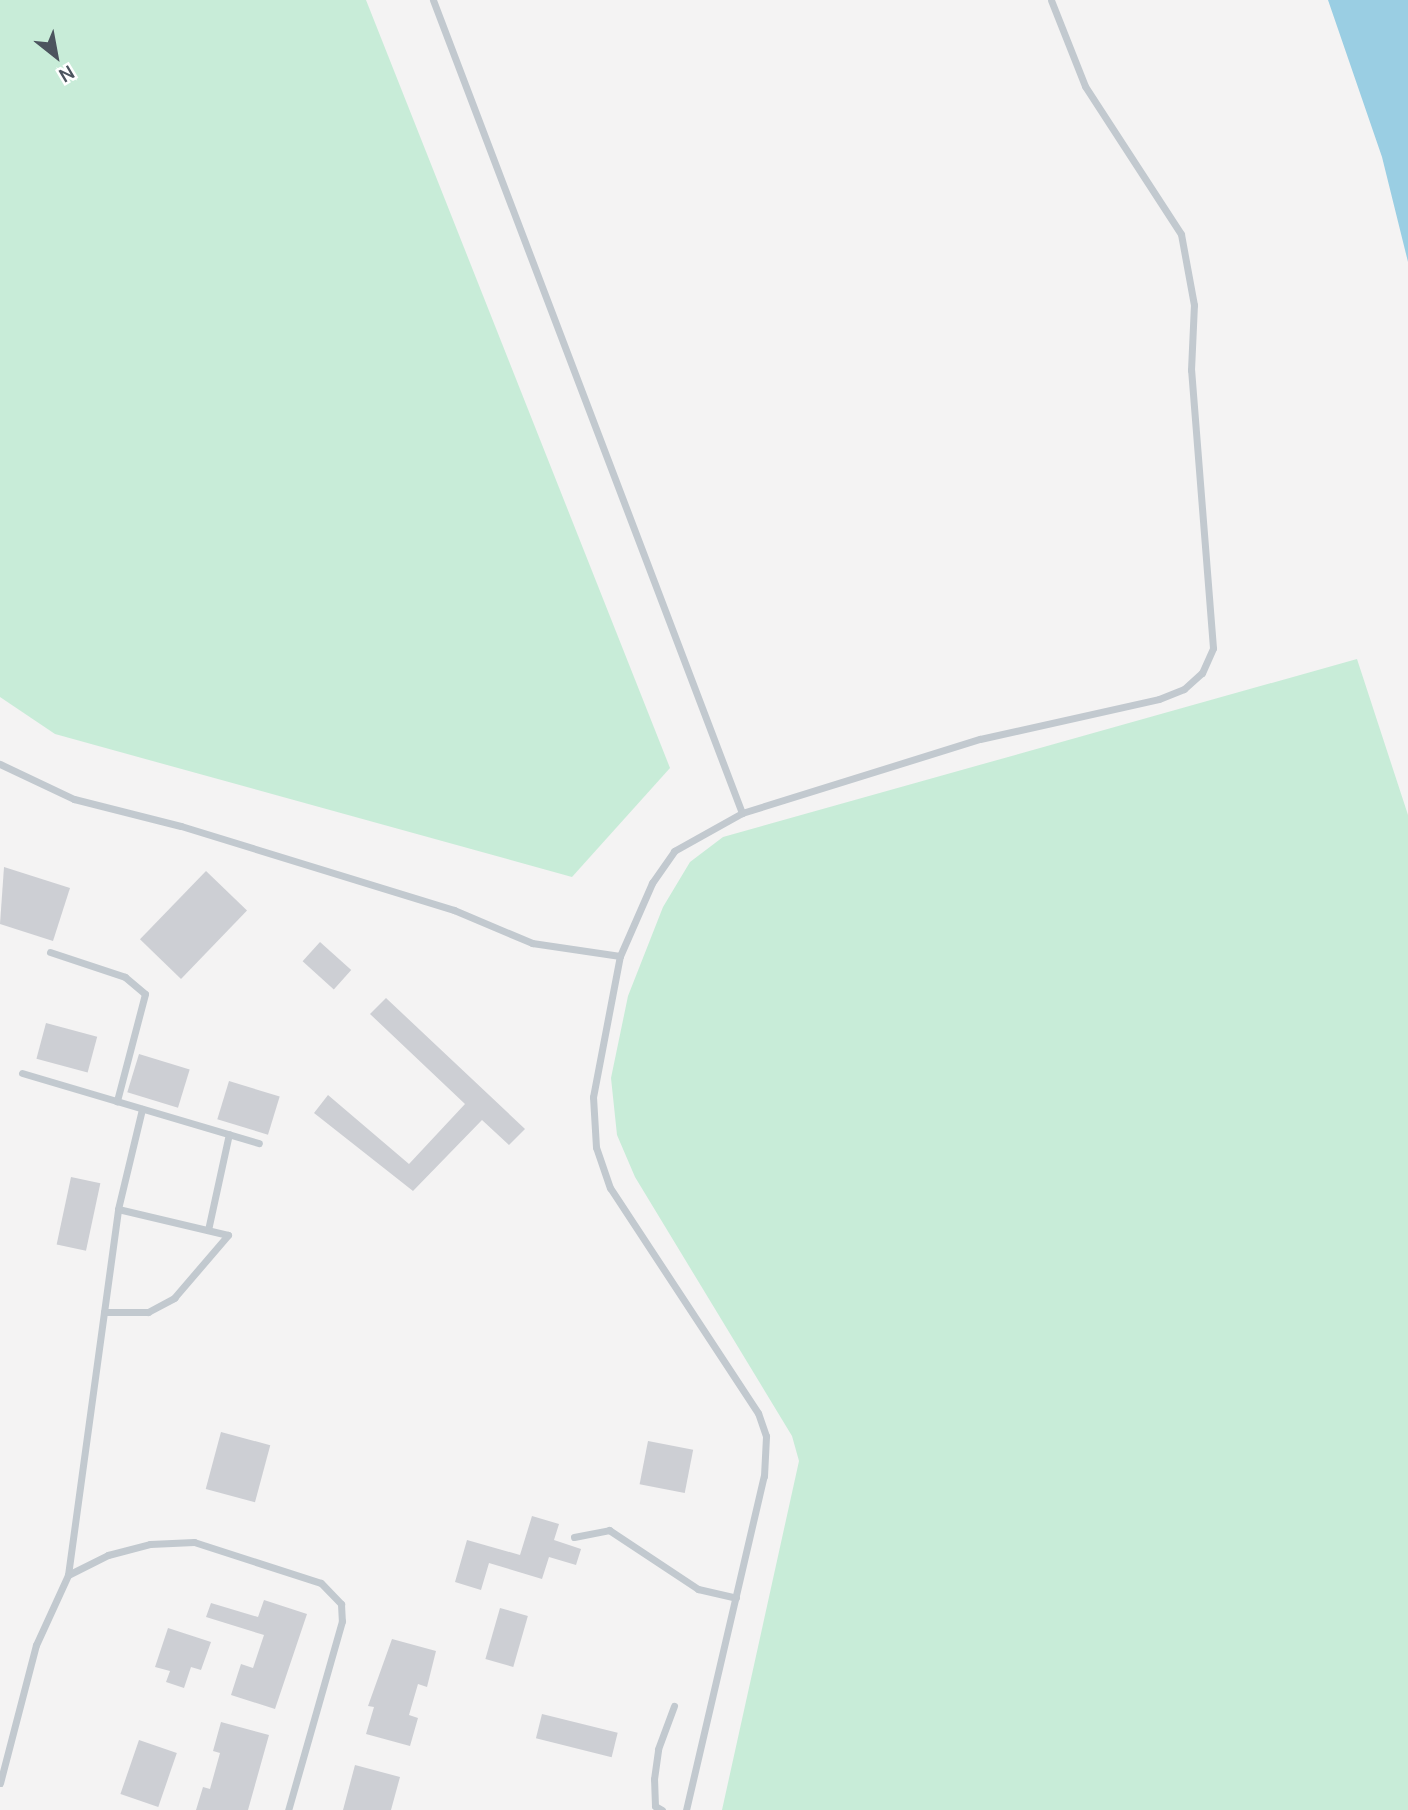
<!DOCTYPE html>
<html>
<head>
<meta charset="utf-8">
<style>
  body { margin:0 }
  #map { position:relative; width:1408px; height:1810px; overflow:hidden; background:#f4f3f3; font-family:Manrope,sans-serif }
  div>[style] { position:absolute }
  .green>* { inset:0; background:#c8ecd8 }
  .water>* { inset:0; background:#9acee3 }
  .building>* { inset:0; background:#cdcfd4; transform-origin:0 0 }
  .lane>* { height:7px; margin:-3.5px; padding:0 3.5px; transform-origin:3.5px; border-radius:3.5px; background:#c2c9cf }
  span { translate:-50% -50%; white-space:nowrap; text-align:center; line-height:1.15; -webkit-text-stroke:7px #fff; paint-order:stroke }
  .north { position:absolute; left:21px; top:21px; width:70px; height:70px; -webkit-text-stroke:5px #fff; paint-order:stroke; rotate:149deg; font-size:19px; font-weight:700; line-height:28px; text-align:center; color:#4c545e }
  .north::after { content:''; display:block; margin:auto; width:24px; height:32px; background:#4c545e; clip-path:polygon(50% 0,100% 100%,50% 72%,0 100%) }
</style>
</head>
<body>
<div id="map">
  <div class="green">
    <div style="clip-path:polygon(0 0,366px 0,670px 768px,572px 877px,55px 734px,0 697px)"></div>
    <div style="clip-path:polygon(1357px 659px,1408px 815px,1408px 1810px,722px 1810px,799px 1461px,792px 1436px,635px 1177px,617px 1135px,611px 1078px,628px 996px,663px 907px,690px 862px,723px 837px)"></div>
  </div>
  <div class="water">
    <div style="clip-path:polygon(1328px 0,1408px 0,1408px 262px,1382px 157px)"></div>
  </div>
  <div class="building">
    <div style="clip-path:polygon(4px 867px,70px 888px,53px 941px,0 924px)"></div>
    <div style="left:206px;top:871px;width:57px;height:95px;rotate:44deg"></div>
    <div style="left:320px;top:942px;width:42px;height:26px;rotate:42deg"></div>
    <div style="clip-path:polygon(386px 998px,525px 1129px,509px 1145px,482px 1120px,413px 1191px,314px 1113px,328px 1095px,409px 1164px,465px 1104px,370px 1014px)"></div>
    <div style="left:46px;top:1023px;width:53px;height:37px;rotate:15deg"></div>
    <div style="left:139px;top:1054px;width:53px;height:40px;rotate:17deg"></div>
    <div style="left:229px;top:1081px;width:53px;height:40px;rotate:17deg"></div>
    <div style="left:71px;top:1177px;width:30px;height:69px;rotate:12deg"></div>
    <div style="left:221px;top:1432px;width:51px;height:59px;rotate:15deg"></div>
    <div style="left:648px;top:1441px;width:46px;height:44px;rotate:11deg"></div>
    <div style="clip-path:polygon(532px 1516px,559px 1524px,554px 1540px,581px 1549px,576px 1565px,549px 1557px,542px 1579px,489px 1563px,481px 1590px,455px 1582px,467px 1540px,520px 1555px)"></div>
    <div style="clip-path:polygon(264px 1600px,307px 1614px,275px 1709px,231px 1695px,241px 1664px,253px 1668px,264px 1635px,206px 1617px,211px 1603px,258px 1617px)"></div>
    <div style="left:500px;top:1608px;width:29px;height:53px;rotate:16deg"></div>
    <div style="clip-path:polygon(168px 1628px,211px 1642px,201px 1670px,191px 1667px,184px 1688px,166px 1682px,170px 1671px,155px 1667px)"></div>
    <div style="clip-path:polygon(392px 1639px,436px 1651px,427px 1687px,418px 1684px,409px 1715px,418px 1718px,410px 1746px,366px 1734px,374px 1707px,368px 1706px)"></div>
    <div style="left:542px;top:1714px;width:78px;height:25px;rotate:14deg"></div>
    <div style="clip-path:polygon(221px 1722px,269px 1735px,248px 1810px,196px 1810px,203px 1787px,210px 1789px,220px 1753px,213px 1751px)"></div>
    <div style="left:139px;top:1740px;width:40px;height:57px;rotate:19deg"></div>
    <div style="clip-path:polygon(355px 1765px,400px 1777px,391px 1810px,343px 1810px)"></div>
  </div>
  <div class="lane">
    <div style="left:433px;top:0;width:870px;rotate:69.19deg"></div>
    <div style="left:0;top:764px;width:82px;rotate:25.3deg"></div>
    <div style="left:74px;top:799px;width:110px;rotate:14.2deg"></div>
    <div style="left:181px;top:826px;width:286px;rotate:17.1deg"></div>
    <div style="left:454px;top:910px;width:85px;rotate:22.9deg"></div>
    <div style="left:532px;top:943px;width:89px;rotate:8.4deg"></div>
    <div style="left:50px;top:952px;width:79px;rotate:18.4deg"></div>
    <div style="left:125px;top:977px;width:26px;rotate:40deg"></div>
    <div style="left:145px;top:994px;width:111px;rotate:104.7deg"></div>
    <div style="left:22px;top:1073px;width:247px;rotate:16.5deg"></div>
    <div style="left:208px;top:1230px;width:98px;rotate:-77.7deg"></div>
    <div style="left:104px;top:1312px;width:44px"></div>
    <div style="left:148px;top:1312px;width:30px;rotate:-28deg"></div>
    <div style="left:174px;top:1298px;width:83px;rotate:-49.4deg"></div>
    <div style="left:228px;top:1235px;width:113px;rotate:-166.7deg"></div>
    <div style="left:574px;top:1537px;width:36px;rotate:-11deg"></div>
    <div style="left:609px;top:1530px;width:107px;rotate:33.5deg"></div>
    <div style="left:698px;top:1589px;width:39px;rotate:13deg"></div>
    <div style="left:68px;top:1575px;width:369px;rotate:-82.2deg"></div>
    <div style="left:118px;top:1209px;width:103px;rotate:-76.5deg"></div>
    <div style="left:0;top:1783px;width:143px;rotate:-75.4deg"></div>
    <div style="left:36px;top:1645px;width:77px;rotate:-65.4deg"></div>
    <div style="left:68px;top:1575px;width:45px;rotate:-26.6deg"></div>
    <div style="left:108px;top:1555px;width:43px;rotate:-14.7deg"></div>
    <div style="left:150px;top:1544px;width:44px;rotate:-2.6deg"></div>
    <div style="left:194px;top:1542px;width:133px;rotate:17.9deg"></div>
    <div style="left:321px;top:1583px;width:29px;rotate:46deg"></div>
    <div style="left:341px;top:1604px;width:17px;rotate:87deg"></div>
    <div style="left:342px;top:1621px;width:197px;rotate:105.9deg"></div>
    <div style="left:662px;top:1810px;width:8px;rotate:-150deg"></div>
    <div style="left:655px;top:1806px;width:27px;rotate:-92deg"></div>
    <div style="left:654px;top:1779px;width:30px;rotate:-82deg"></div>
    <div style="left:658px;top:1749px;width:46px;rotate:-69.6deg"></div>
    <div style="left:686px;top:1810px;width:343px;rotate:-76.9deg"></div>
    <div style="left:764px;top:1476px;width:40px;rotate:-87.1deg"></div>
    <div style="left:766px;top:1436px;width:24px;rotate:-109deg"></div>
    <div style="left:758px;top:1413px;width:269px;rotate:-123.3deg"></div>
    <div style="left:610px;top:1188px;width:43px;rotate:-108.9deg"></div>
    <div style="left:596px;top:1147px;width:50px;rotate:-93.4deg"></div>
    <div style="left:593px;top:1097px;width:144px;rotate:-79.2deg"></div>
    <div style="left:620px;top:956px;width:80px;rotate:-66.3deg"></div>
    <div style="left:652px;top:883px;width:39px;rotate:-55deg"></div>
    <div style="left:674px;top:851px;width:78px;rotate:-29.2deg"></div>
    <div style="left:742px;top:813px;width:249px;rotate:-17.3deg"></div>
    <div style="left:980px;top:739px;width:183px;rotate:-12.6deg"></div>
    <div style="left:1159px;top:699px;width:27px;rotate:-22deg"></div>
    <div style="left:1184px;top:689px;width:24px;rotate:-42deg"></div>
    <div style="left:1202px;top:673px;width:27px;rotate:-66deg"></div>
    <div style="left:1213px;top:648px;width:279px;rotate:-94.5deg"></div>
    <div style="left:1191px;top:370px;width:65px;rotate:-87.4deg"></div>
    <div style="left:1194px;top:305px;width:72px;rotate:-100.4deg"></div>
    <div style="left:1181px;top:234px;width:176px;rotate:-123deg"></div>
    <div style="left:1085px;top:86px;width:92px;rotate:-111.6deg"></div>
  </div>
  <div class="north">N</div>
</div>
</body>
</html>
